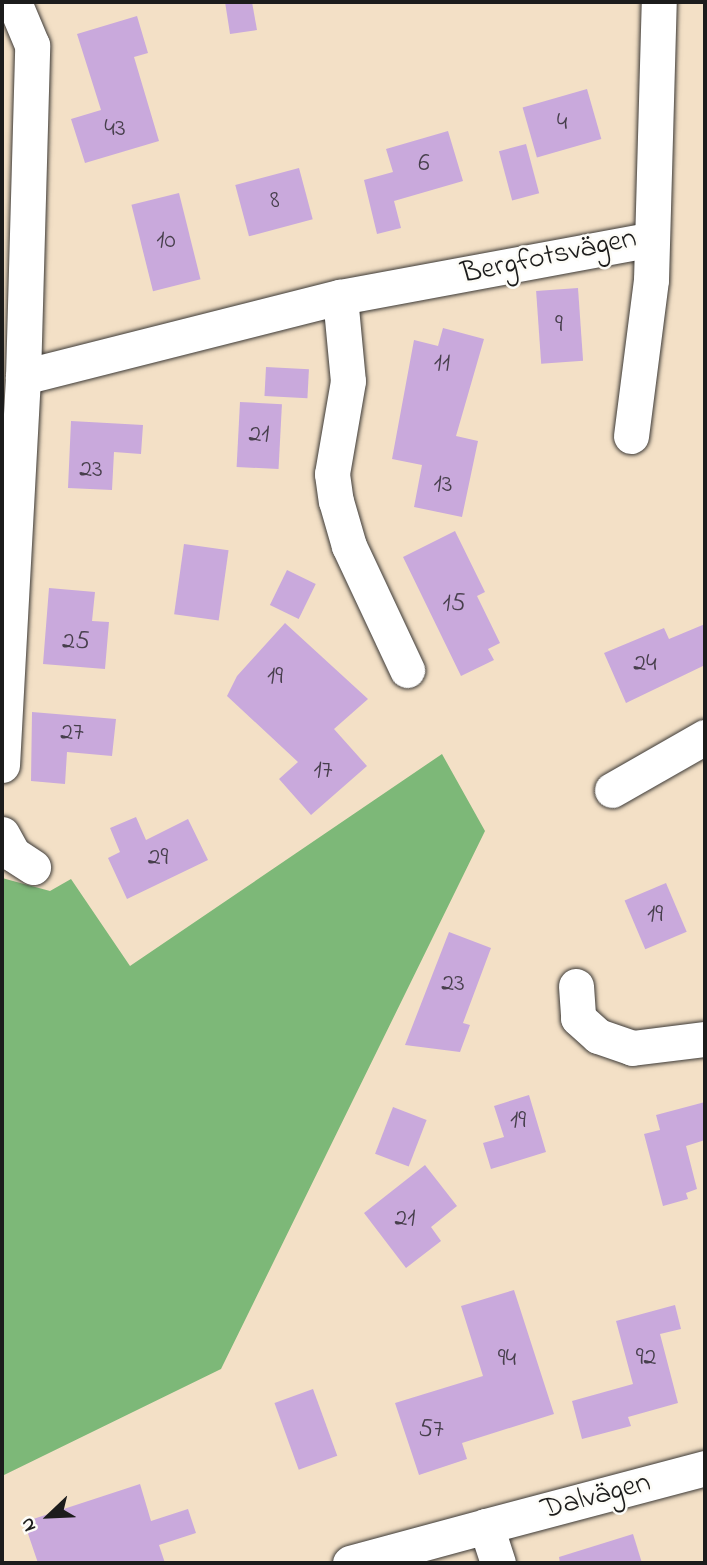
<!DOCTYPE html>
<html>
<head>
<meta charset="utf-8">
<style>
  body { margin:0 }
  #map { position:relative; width:707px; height:1565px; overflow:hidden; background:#f3e0c6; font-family:"Indie Flower",sans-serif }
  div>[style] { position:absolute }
  .forest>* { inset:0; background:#7db878 }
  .building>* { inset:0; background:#c9a9dc; transform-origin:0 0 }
  .roads { filter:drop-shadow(0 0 2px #3c3936) drop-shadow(0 0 2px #3c3936) }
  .street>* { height:35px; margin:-17.5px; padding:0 17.5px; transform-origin:17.5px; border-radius:17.5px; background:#fff }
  span { translate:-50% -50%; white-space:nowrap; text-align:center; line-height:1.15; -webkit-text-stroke:5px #fdfcf7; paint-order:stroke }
  .number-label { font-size:26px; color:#473f4c }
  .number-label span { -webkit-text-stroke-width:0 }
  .street-label { font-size:30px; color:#1c1c1c }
  .frame { position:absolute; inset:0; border:4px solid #1c1c1c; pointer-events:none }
  .north { position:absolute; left:14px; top:1481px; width:70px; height:70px; -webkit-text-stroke:5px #fdfcf7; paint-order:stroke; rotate:247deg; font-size:19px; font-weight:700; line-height:28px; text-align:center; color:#1c1c1c }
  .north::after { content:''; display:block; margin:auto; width:24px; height:32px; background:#1c1c1c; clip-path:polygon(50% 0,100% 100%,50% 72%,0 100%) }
</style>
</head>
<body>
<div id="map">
  <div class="forest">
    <div style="clip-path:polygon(442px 754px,485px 831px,221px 1369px,2px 1476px,2px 878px,50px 891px,71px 879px,130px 966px)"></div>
  </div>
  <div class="building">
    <div style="clip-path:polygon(225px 2px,252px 2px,257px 30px,230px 34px)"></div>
    <div style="clip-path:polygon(137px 16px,148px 53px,134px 57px,159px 141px,85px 163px,71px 119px,101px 110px,77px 34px)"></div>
    <div style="left:587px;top:89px;width:52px;height:67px;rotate:74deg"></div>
    <div style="clip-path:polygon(448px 131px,463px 181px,394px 201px,401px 228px,377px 234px,364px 180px,393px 172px,386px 149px)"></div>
    <div style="left:526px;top:144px;width:51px;height:28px;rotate:75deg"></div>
    <div style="left:299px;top:168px;width:53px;height:66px;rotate:75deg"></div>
    <div style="left:179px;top:193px;width:89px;height:49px;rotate:76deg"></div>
    <div style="left:578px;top:288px;width:73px;height:42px;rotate:86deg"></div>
    <div style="clip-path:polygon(443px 328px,484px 339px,456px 436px,478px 441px,462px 517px,414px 507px,422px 465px,392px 459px,414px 340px,438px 346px)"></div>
    <div style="left:266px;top:367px;width:43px;height:29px;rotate:3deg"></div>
    <div style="left:240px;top:402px;width:42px;height:65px;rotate:3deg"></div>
    <div style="clip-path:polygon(71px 421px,143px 425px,141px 454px,114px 452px,112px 490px,68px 488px)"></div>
    <div style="clip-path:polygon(455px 531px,485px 592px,477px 596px,500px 643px,488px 649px,494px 660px,461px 676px,403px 557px)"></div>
    <div style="left:184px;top:544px;width:45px;height:71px;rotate:8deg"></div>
    <div style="left:287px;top:570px;width:32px;height:39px;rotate:26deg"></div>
    <div style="clip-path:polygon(49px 588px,95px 592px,92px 621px,109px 622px,105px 669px,43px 664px)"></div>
    <div style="clip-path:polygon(285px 623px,368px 699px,334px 729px,367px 766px,311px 815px,279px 779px,298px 762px,227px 696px,237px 676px)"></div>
    <div style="clip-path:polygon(705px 624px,705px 665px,626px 703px,604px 653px,664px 628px,669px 639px)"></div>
    <div style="clip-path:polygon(32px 712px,116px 719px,112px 756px,67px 752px,65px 784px,31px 781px)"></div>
    <div style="clip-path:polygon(136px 817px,146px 840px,188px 819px,208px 860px,127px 899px,108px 858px,120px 852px,110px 828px)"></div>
    <div style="left:666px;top:883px;width:53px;height:45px;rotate:67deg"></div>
    <div style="clip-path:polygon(449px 932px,491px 948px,463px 1023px,470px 1025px,460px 1052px,405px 1045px)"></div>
    <div style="clip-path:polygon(529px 1095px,546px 1152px,491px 1169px,483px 1143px,504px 1137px,494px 1106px)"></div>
    <div style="clip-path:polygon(705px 1102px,705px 1140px,686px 1146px,697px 1189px,686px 1193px,688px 1199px,663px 1206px,644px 1134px,660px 1130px,656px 1115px)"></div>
    <div style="left:393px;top:1107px;width:36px;height:50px;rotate:21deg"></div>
    <div style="clip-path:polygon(425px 1165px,457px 1206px,431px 1227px,441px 1241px,406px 1268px,364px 1213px)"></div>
    <div style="clip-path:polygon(514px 1290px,554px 1414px,462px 1443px,467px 1459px,419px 1475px,395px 1403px,483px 1376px,461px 1306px)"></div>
    <div style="clip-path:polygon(675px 1305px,681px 1329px,660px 1334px,678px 1403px,628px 1417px,631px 1426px,582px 1439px,572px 1401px,633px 1384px,616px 1321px)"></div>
    <div style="left:313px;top:1389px;width:71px;height:41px;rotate:70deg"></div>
    <div style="clip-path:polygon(140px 1484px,151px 1521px,188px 1509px,196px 1533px,159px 1545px,165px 1563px,38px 1563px,24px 1522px)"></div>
    <div style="clip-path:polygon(633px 1534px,642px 1563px,560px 1563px,559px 1557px)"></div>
  </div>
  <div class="roads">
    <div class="street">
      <div style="left:340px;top:297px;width:84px;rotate:84.6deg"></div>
      <div style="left:348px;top:381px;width:94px;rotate:99.8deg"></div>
      <div style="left:332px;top:474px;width:27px;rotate:82deg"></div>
      <div style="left:336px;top:501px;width:47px;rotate:73.9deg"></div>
      <div style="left:349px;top:546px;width:137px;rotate:64.9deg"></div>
      <div style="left:23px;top:377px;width:327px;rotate:-14.2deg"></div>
      <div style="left:340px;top:297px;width:314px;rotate:-10.5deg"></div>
      <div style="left:631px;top:436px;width:157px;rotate:-82.7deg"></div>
      <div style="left:651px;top:280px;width:278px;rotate:-88.4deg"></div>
      <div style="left:2px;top:765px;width:389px;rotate:-86.9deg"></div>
      <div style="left:23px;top:377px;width:332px;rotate:-88.4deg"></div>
      <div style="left:32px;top:45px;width:47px;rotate:-112.7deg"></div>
      <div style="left:612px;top:790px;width:107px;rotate:-29.7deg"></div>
      <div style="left:2px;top:834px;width:23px;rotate:61deg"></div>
      <div style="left:13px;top:854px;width:24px;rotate:33deg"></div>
      <div style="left:576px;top:986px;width:32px;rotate:86deg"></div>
      <div style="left:578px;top:1018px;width:27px;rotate:42deg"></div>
      <div style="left:598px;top:1036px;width:36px;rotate:19deg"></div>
      <div style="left:632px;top:1048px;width:74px;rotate:-7deg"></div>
      <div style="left:486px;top:1526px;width:227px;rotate:-14.8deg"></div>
      <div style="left:350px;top:1563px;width:141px;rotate:-15.2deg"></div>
      <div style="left:486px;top:1526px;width:39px;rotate:72deg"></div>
    </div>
  </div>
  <div class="number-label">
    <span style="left:562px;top:124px">4</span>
    <span style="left:115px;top:130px">43</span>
    <span style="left:424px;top:165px">6</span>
    <span style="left:275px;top:202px">8</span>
    <span style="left:166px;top:242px">10</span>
    <span style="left:559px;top:326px">9</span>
    <span style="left:442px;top:365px">11</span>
    <span style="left:259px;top:436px">21</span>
    <span style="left:91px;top:471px">23</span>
    <span style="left:443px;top:486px">13</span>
    <span style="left:454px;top:605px">15</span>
    <span style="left:76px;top:643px">25</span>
    <span style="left:645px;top:665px">24</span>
    <span style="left:275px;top:678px">19</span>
    <span style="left:72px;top:734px">27</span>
    <span style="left:323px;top:772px">17</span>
    <span style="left:158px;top:859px">29</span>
    <span style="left:655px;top:916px">19</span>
    <span style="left:453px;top:985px">23</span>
    <span style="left:518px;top:1122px">19</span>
    <span style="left:405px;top:1220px">21</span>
    <span style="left:646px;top:1359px">92</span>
    <span style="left:507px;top:1360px">94</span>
    <span style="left:431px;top:1431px">57</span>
  </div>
  <div class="street-label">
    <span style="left:549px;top:257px;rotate:-12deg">Bergfotsvägen</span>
    <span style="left:596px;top:1497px;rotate:-15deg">Dalvägen</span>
  </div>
  <div class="frame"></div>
  <div class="north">N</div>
</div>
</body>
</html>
